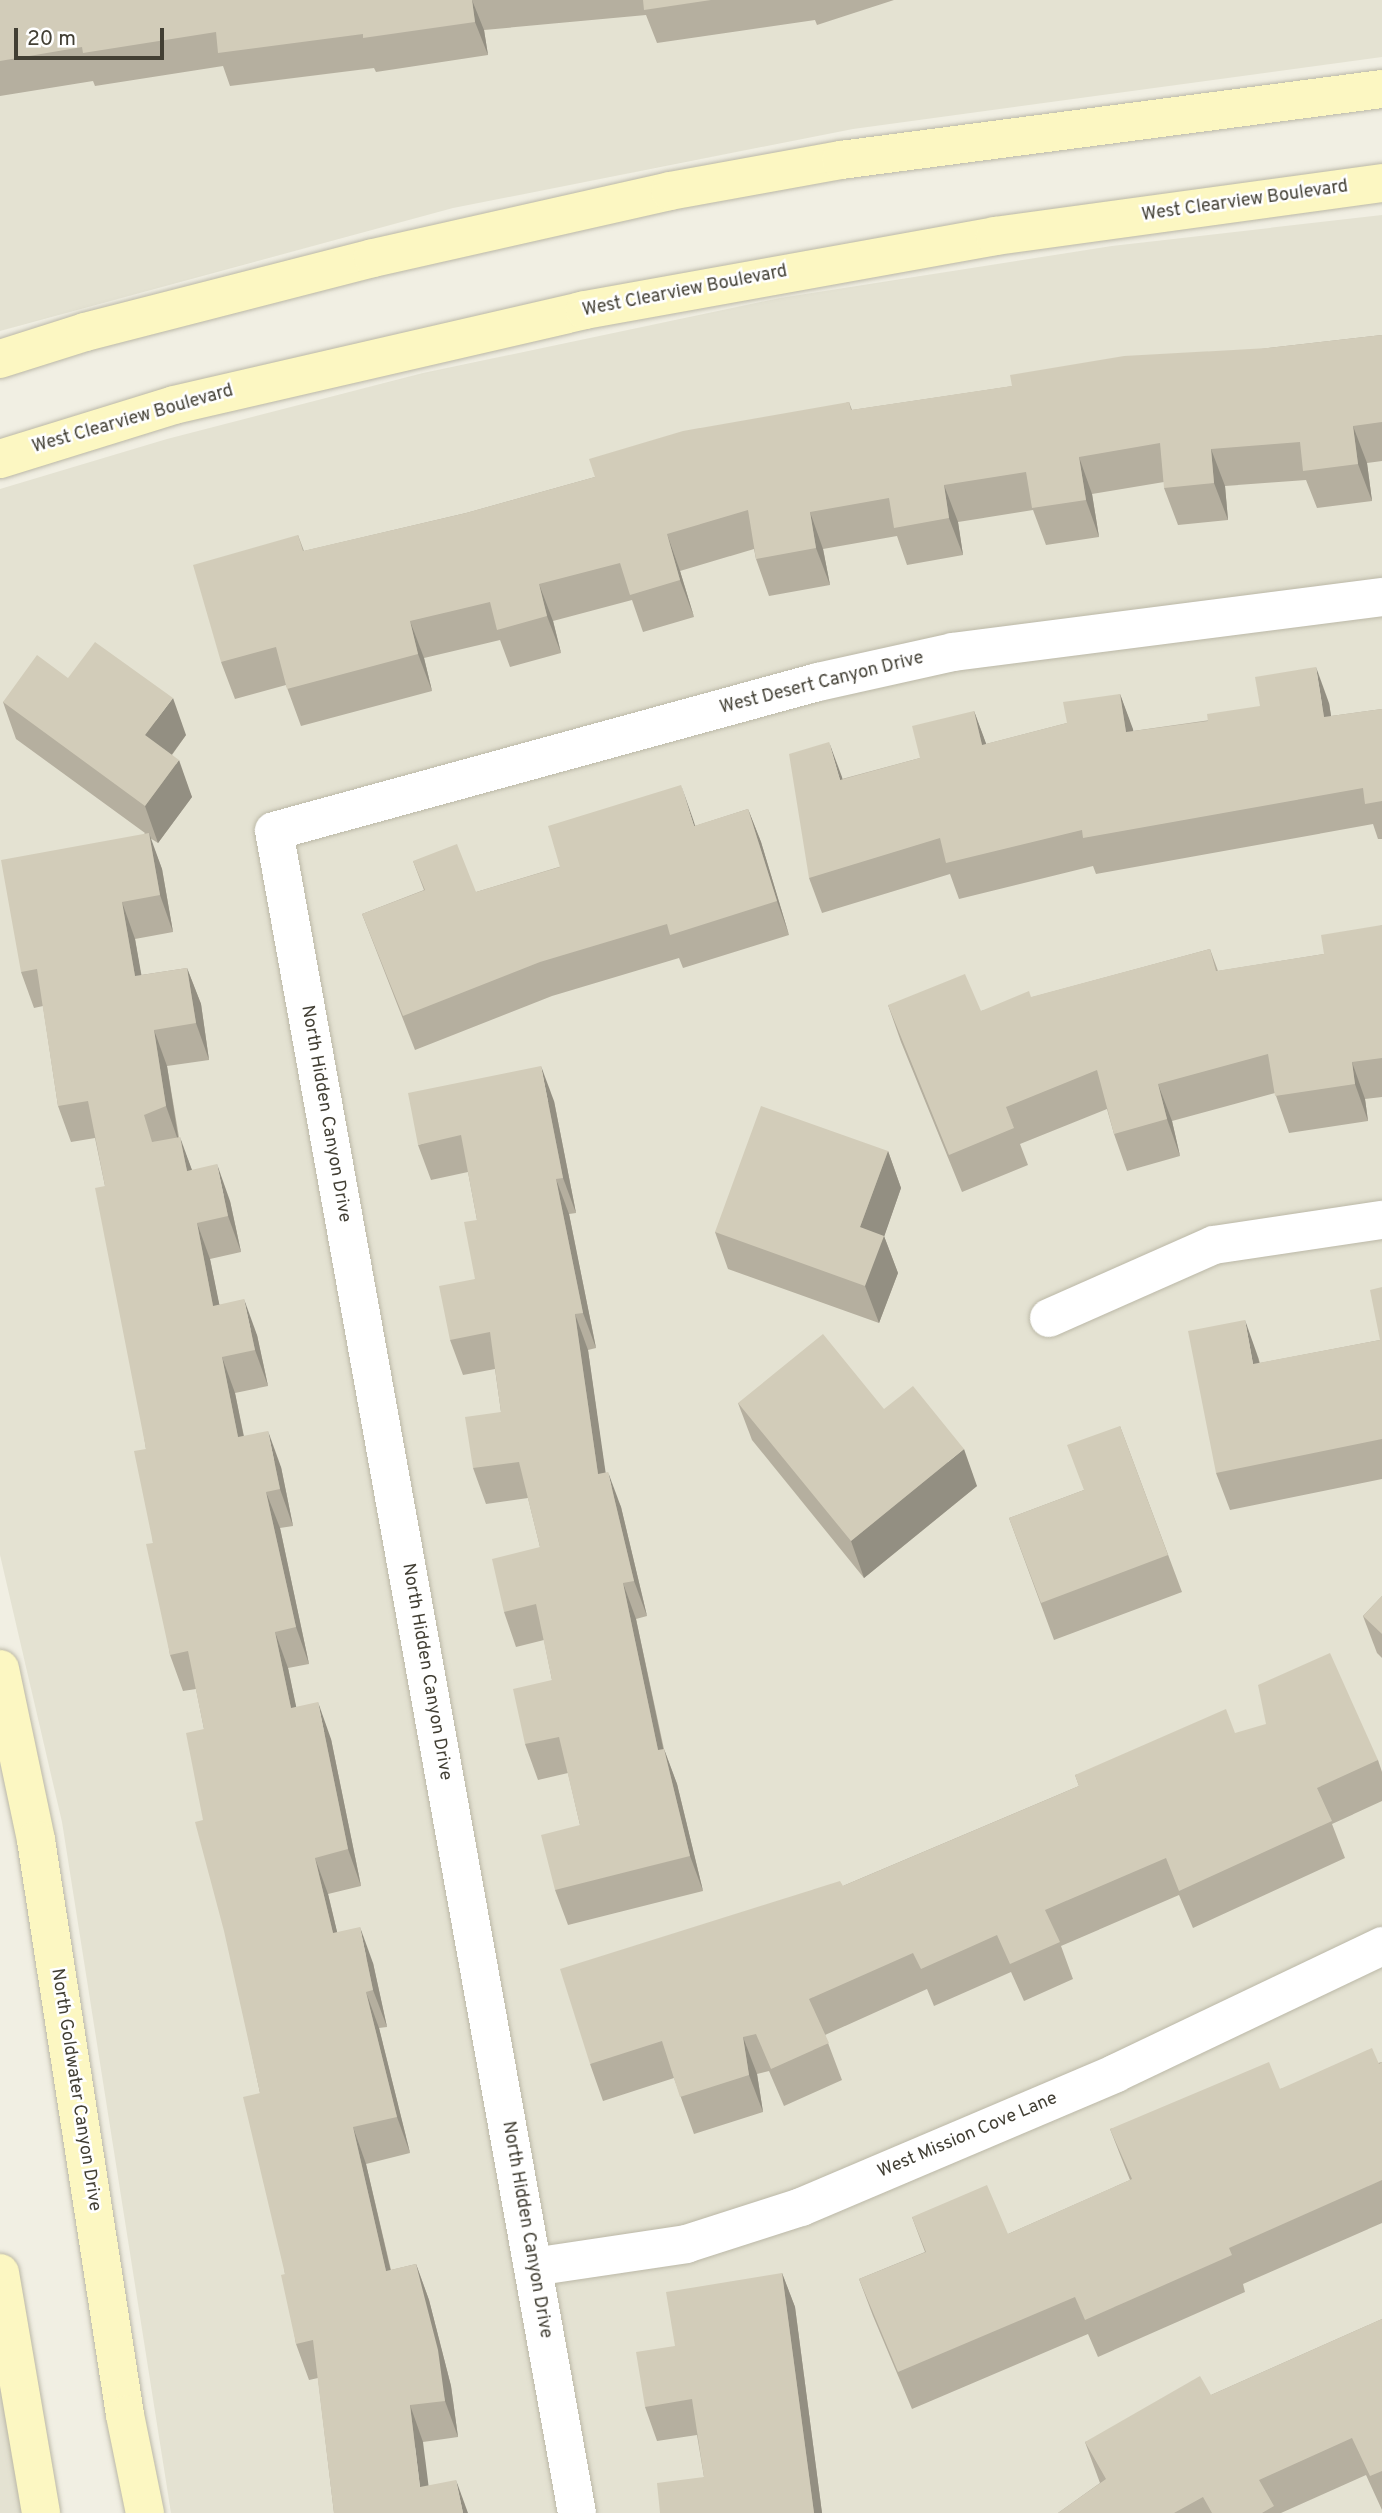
<!DOCTYPE html>
<html>
<head>
<meta charset="utf-8">
<style>
  body { margin:0 }
  #map { position:relative; width:1382px; height:2513px; overflow:hidden; background:#f1efe3; font-family:Overpass,sans-serif }
  div>[style] { position:absolute }
  .residential>* { inset:0; background:#e4e2d2 }
  .roads { filter:drop-shadow(0 0 2px #bbb8a7) drop-shadow(0 0 2px #bbb8a7) }
  .street>* { height:38px; margin:-19px; padding:0 19px; transform-origin:19px; border-radius:19px; background:#fff }
  .secondary>* { height:38px; margin:-19px; padding:0 19px; transform-origin:19px; border-radius:19px; background:#fcf7c2 }
  .wall>* { inset:0; background:#b5af9f }
  .shaded-wall>* { inset:0; background:#938f82 }
  .building>* { inset:0; background:#d2ccb9 }
  span { translate:-50% -50%; white-space:nowrap; text-align:center; line-height:1.15; -webkit-text-stroke:5px #fff; paint-order:stroke }
  .street-label { font-size:18px; color:#423f34 }
  .scale { position:absolute; left:14px; top:28px; width:150px; height:32px; box-sizing:border-box; border:4px solid #423f34; border-top:0; padding-left:9px; font-size:21px; line-height:24px; white-space:nowrap; color:#423f34; -webkit-text-stroke:5px #fff; paint-order:stroke }
</style>
</head>
<body>
<div id="map">
  <div class="residential">
    <div style="clip-path:polygon(0 0,1382px 0,1382px 57px,853px 129px,453px 208px,0 331px)"></div>
    <div style="clip-path:polygon(1382px 215px,1382px 2513px,171px 2513px,62px 1822px,0 1555px,0 489px,167px 439px,423px 373px,780px 298px,1112px 246px)"></div>
    <div style="clip-path:polygon(0 2386px,23px 2513px,0 2513px)"></div>
  </div>
  <div class="roads">
    <div class="street">
      <div style="left:1049px;top:1318px;width:180px;rotate:-23.9deg"></div>
      <div style="left:1214px;top:1245px;width:170px;rotate:-8.5deg"></div>
      <div style="left:533px;top:2267px;width:155px;rotate:-8.5deg"></div>
      <div style="left:686px;top:2244px;width:121px;rotate:-17.8deg"></div>
      <div style="left:801px;top:2207px;width:342px;rotate:-23deg"></div>
      <div style="left:1116px;top:2073px;width:295px;rotate:-25.5deg"></div>
      <div style="left:577px;top:2513px;width:1709px;rotate:-100.21deg"></div>
      <div style="left:274px;top:831px;width:564px;rotate:-15.32deg"></div>
      <div style="left:818px;top:682px;width:138px;rotate:-12.5deg"></div>
      <div style="left:953px;top:652px;width:433px;rotate:-7.3deg"></div>
    </div>
    <div class="secondary">
      <div style="left:0;top:359px;width:89px;rotate:-17.6deg"></div>
      <div style="left:85px;top:332px;width:297px;rotate:-14.4deg"></div>
      <div style="left:373px;top:258px;width:304px;rotate:-12.7deg"></div>
      <div style="left:670px;top:191px;width:174px;rotate:-10.3deg"></div>
      <div style="left:841px;top:160px;width:546px;rotate:-7.48deg"></div>
      <div style="left:0;top:459px;width:182px;rotate:-17.2deg"></div>
      <div style="left:174px;top:405px;width:422px;rotate:-13deg"></div>
      <div style="left:585px;top:310px;width:417px;rotate:-10.2deg"></div>
      <div style="left:995px;top:236px;width:391px;rotate:-7.8deg"></div>
      <div style="left:0;top:1669px;width:175px;rotate:78.1deg"></div>
      <div style="left:36px;top:1840px;width:582px;rotate:81.2deg"></div>
      <div style="left:125px;top:2415px;width:100px;rotate:78.5deg"></div>
      <div style="left:0;top:2273px;width:243px;rotate:80.3deg"></div>
    </div>
  </div>
  <div class="wall">
    <div style="clip-path:polygon(0 0,894px 0,817px 25px,815px 20px,657px 43px,646px 15px,484px 30px,488px 55px,376px 72px,374px 68px,230px 86px,223px 66px,95px 86px,93px 81px,0 96px)"></div>
    <div style="clip-path:polygon(1382px 335px,1382px 461px,1367px 463px,1372px 501px,1317px 508px,1306px 480px,1225px 486px,1228px 520px,1178px 525px,1164px 488px,1164px 482px,1092px 494px,1099px 537px,1046px 545px,1033px 510px,958px 522px,963px 555px,907px 565px,897px 536px,823px 549px,830px 585px,769px 596px,756px 559px,754px 549px,680px 571px,694px 617px,643px 632px,632px 600px,553px 621px,561px 653px,510px 667px,500px 640px,424px 658px,432px 691px,301px 726px,286px 685px,235px 699px,221px 662px,298px 535px,304px 551px,466px 513px,595px 477px,849px 402px,852px 410px,1268px 348px)"></div>
    <div style="clip-path:polygon(68px 678px,186px 735px,172px 755px,192px 797px,158px 843px,150px 838px,162px 869px,173px 932px,135px 939px,141px 975px,187px 968px,201px 1004px,209px 1060px,167px 1066px,179px 1137px,192px 1170px,230px 1201px,241px 1252px,210px 1259px,219px 1304px,257px 1335px,268px 1386px,235px 1393px,244px 1436px,281px 1467px,293px 1526px,280px 1528px,309px 1664px,288px 1668px,296px 1707px,331px 1739px,361px 1886px,328px 1894px,337px 1932px,373px 1963px,387px 2027px,379px 2028px,410px 2153px,366px 2164px,391px 2270px,416px 2264px,429px 2300px,451px 2386px,458px 2437px,423px 2442px,334px 2513px,318px 2378px,309px 2380px,296px 2344px,285px 2274px,260px 2093px,203px 1820px,204px 1729px,196px 1689px,183px 1691px,170px 1655px,153px 1543px,146px 1449px,105px 1186px,95px 1138px,71px 1142px,58px 1106px,43px 1006px,34px 1008px,21px 972px,145px 833px,16px 739px,3px 702px)"></div>
    <div style="clip-path:polygon(1120px 694px,1133px 731px,1329px 703px,1331px 716px,1382px 709px,1382px 839px,1378px 839px,1373px 824px,1096px 874px,1093px 866px,959px 899px,950px 874px,822px 913px,809px 878px,842px 779px,920px 758px,974px 711px,986px 744px,1067px 723px)"></div>
    <div style="clip-path:polygon(748px 809px,761px 842px,789px 935px,683px 968px,679px 958px,552px 996px,415px 1050px,362px 914px,424px 890px,413px 861px,476px 892px,695px 826px)"></div>
    <div style="clip-path:polygon(1382px 925px,1382px 1097px,1365px 1099px,1368px 1121px,1289px 1133px,1275px 1093px,1172px 1121px,1180px 1156px,1127px 1171px,1114px 1134px,1107px 1109px,1020px 1144px,1028px 1165px,962px 1192px,901px 1042px,888px 1005px,981px 1011px,1210px 949px,1218px 971px,1324px 954px)"></div>
    <div style="clip-path:polygon(554px 1101px,576px 1213px,569px 1214px,596px 1348px,588px 1350px,605px 1473px,621px 1507px,647px 1616px,636px 1619px,664px 1749px,677px 1784px,703px 1891px,568px 1925px,555px 1890px,580px 1825px,568px 1773px,538px 1780px,525px 1744px,552px 1680px,544px 1640px,516px 1647px,504px 1612px,540px 1547px,528px 1498px,486px 1504px,473px 1468px,501px 1412px,495px 1369px,463px 1375px,450px 1340px,475px 1279px,477px 1220px,468px 1172px,431px 1180px,418px 1145px)"></div>
    <div style="clip-path:polygon(888px 1151px,901px 1188px,884px 1236px,898px 1273px,879px 1323px,728px 1269px,715px 1232px)"></div>
    <div style="clip-path:polygon(1382px 1287px,1382px 1479px,1230px 1510px,1216px 1473px,1258px 1357px,1260px 1363px,1380px 1340px)"></div>
    <div style="clip-path:polygon(738px 1403px,884px 1409px,977px 1486px,864px 1578px,752px 1440px)"></div>
    <div style="clip-path:polygon(1120px 1426px,1182px 1592px,1054px 1640px,1009px 1518px,1084px 1490px)"></div>
    <div style="clip-path:polygon(1382px 1596px,1382px 1658px,1377px 1653px,1363px 1616px)"></div>
    <div style="clip-path:polygon(1235px 1733px,1378px 1760px,1382px 1772px,1382px 1801px,1332px 1824px,1345px 1858px,1193px 1928px,1179px 1895px,1061px 1946px,1073px 1979px,1024px 2001px,1011px 1972px,934px 2006px,927px 1989px,825px 2035px,842px 2080px,784px 2106px,769px 2071px,757px 2074px,763px 2112px,694px 2134px,674px 2078px,603px 2101px,590px 2064px,843px 1886px,1079px 1786px,1075px 1775px)"></div>
    <div style="clip-path:polygon(1382px 2062px,1382px 2223px,1243px 2284px,1245px 2292px,1098px 2357px,1088px 2334px,912px 2409px,873px 2316px,859px 2279px,925px 2252px,912px 2217px,1008px 2234px,1130px 2180px,1110px 2129px,1280px 2089px)"></div>
    <div style="clip-path:polygon(782px 2273px,795px 2307px,822px 2513px,660px 2513px,704px 2477px,697px 2435px,657px 2441px,645px 2407px,675px 2346px)"></div>
    <div style="clip-path:polygon(1382px 2319px,1382px 2510px,1366px 2475px,1281px 2513px,1058px 2513px,1100px 2483px,1085px 2442px,1211px 2395px)"></div>
  </div>
  <div class="shaded-wall">
    <div style="clip-path:polygon(472px 0,484px 30px,488px 55px,475px 22px)"></div>
    <div style="clip-path:polygon(1353px 426px,1367px 463px,1372px 501px,1358px 464px)"></div>
    <div style="clip-path:polygon(1211px 449px,1225px 486px,1228px 520px,1214px 483px)"></div>
    <div style="clip-path:polygon(1079px 457px,1092px 494px,1099px 537px,1086px 500px)"></div>
    <div style="clip-path:polygon(944px 485px,958px 522px,963px 555px,949px 518px)"></div>
    <div style="clip-path:polygon(810px 512px,823px 549px,830px 585px,816px 548px)"></div>
    <div style="clip-path:polygon(667px 534px,680px 571px,694px 617px,680px 580px)"></div>
    <div style="clip-path:polygon(539px 584px,553px 621px,561px 653px,547px 616px)"></div>
    <div style="clip-path:polygon(410px 621px,424px 658px,432px 691px,418px 654px)"></div>
    <div style="clip-path:polygon(1316px 667px,1329px 703px,1337px 753px,1324px 717px)"></div>
    <div style="clip-path:polygon(1120px 694px,1133px 729px,1139px 768px,1126px 732px)"></div>
    <div style="clip-path:polygon(173px 698px,186px 735px,159px 772px,145px 735px)"></div>
    <div style="clip-path:polygon(974px 711px,987px 746px,982px 745px)"></div>
    <div style="clip-path:polygon(829px 742px,842px 777px,852px 815px,840px 780px)"></div>
    <div style="clip-path:polygon(179px 760px,192px 797px,158px 843px,145px 806px)"></div>
    <div style="clip-path:polygon(681px 785px,693px 819px,706px 860px,694px 826px)"></div>
    <div style="clip-path:polygon(748px 809px,761px 842px,789px 935px,777px 901px)"></div>
    <div style="clip-path:polygon(149px 833px,162px 869px,173px 932px,160px 895px)"></div>
    <div style="clip-path:polygon(122px 902px,135px 939px,148px 1012px,135px 976px)"></div>
    <div style="clip-path:polygon(187px 968px,201px 1004px,209px 1060px,196px 1023px)"></div>
    <div style="clip-path:polygon(154px 1030px,167px 1066px,179px 1143px,166px 1106px)"></div>
    <div style="clip-path:polygon(1352px 1062px,1365px 1099px,1368px 1121px,1355px 1084px)"></div>
    <div style="clip-path:polygon(541px 1066px,554px 1101px,576px 1213px,563px 1178px)"></div>
    <div style="clip-path:polygon(1158px 1084px,1172px 1121px,1180px 1156px,1167px 1119px)"></div>
    <div style="clip-path:polygon(180px 1137px,193px 1173px,187px 1171px)"></div>
    <div style="clip-path:polygon(888px 1151px,901px 1188px,883px 1240px,884px 1236px,898px 1273px,879px 1323px,865px 1286px,860px 1227px)"></div>
    <div style="clip-path:polygon(217px 1164px,230px 1201px,241px 1252px,228px 1216px)"></div>
    <div style="clip-path:polygon(556px 1179px,569px 1214px,596px 1348px,583px 1313px)"></div>
    <div style="clip-path:polygon(197px 1223px,210px 1259px,227px 1342px,213px 1306px)"></div>
    <div style="clip-path:polygon(244px 1299px,257px 1335px,268px 1386px,255px 1350px)"></div>
    <div style="clip-path:polygon(575px 1314px,588px 1350px,611px 1510px,598px 1474px)"></div>
    <div style="clip-path:polygon(1245px 1320px,1258px 1357px,1267px 1401px,1253px 1364px)"></div>
    <div style="clip-path:polygon(222px 1357px,235px 1393px,251px 1473px,238px 1437px)"></div>
    <div style="clip-path:polygon(268px 1431px,281px 1467px,293px 1526px,280px 1489px)"></div>
    <div style="clip-path:polygon(964px 1449px,977px 1486px,864px 1578px,851px 1541px)"></div>
    <div style="clip-path:polygon(608px 1472px,621px 1507px,647px 1616px,634px 1581px)"></div>
    <div style="clip-path:polygon(266px 1492px,280px 1528px,309px 1664px,296px 1627px)"></div>
    <div style="clip-path:polygon(623px 1583px,636px 1619px,671px 1786px,658px 1750px)"></div>
    <div style="clip-path:polygon(275px 1632px,288px 1668px,304px 1744px,291px 1708px)"></div>
    <div style="clip-path:polygon(318px 1702px,331px 1739px,361px 1886px,348px 1849px)"></div>
    <div style="clip-path:polygon(664px 1749px,677px 1784px,703px 1891px,690px 1856px)"></div>
    <div style="clip-path:polygon(315px 1858px,328px 1894px,346px 1969px,333px 1933px)"></div>
    <div style="clip-path:polygon(360px 1927px,373px 1963px,387px 2027px,373px 1990px)"></div>
    <div style="clip-path:polygon(366px 1992px,379px 2028px,410px 2153px,397px 2117px)"></div>
    <div style="clip-path:polygon(743px 2037px,757px 2074px,763px 2112px,749px 2075px)"></div>
    <div style="clip-path:polygon(353px 2127px,366px 2164px,399px 2307px,386px 2271px)"></div>
    <div style="clip-path:polygon(416px 2264px,429px 2300px,451px 2386px,458px 2437px,445px 2401px)"></div>
    <div style="clip-path:polygon(782px 2273px,795px 2307px,822px 2513px,814px 2513px)"></div>
    <div style="clip-path:polygon(410px 2405px,423px 2442px,432px 2513px,420px 2487px)"></div>
    <div style="clip-path:polygon(456px 2480px,468px 2513px,463px 2513px)"></div>
  </div>
  <div class="building">
    <div style="clip-path:polygon(0 0,472px 0,475px 22px,363px 38px,363px 34px,218px 53px,216px 32px,83px 53px,82px 47px,0 61px)"></div>
    <div style="clip-path:polygon(643px 0,711px 0,644px 10px)"></div>
    <div style="clip-path:polygon(1382px 335px,1382px 422px,1353px 426px,1358px 464px,1303px 471px,1300px 442px,1211px 449px,1214px 483px,1164px 488px,1160px 443px,1079px 457px,1086px 500px,1032px 508px,1026px 472px,944px 485px,949px 518px,894px 528px,889px 498px,810px 512px,816px 548px,756px 559px,748px 510px,667px 534px,680px 580px,630px 595px,620px 563px,539px 584px,547px 616px,497px 630px,490px 602px,410px 621px,418px 654px,287px 689px,276px 647px,221px 662px,193px 565px,298px 535px,303px 551px,466px 513px,595px 477px,589px 459px,683px 431px,849px 402px,851px 410px,1012px 386px,1010px 375px,1124px 356px,1268px 348px)"></div>
    <div style="clip-path:polygon(95px 642px,173px 698px,145px 735px,179px 760px,145px 806px,3px 702px,37px 655px,68px 678px)"></div>
    <div style="clip-path:polygon(1316px 667px,1324px 717px,1382px 709px,1382px 801px,1365px 804px,1363px 788px,1083px 838px,1082px 830px,946px 863px,940px 838px,809px 878px,789px 754px,829px 742px,840px 780px,920px 758px,912px 726px,974px 711px,982px 745px,1067px 723px,1063px 702px,1120px 694px,1126px 732px,1208px 721px,1207px 714px,1260px 706px,1255px 677px)"></div>
    <div style="clip-path:polygon(681px 785px,694px 826px,748px 809px,777px 901px,670px 935px,667px 924px,540px 962px,403px 1016px,362px 914px,425px 890px,413px 861px,457px 844px,476px 892px,560px 867px,548px 826px)"></div>
    <div style="clip-path:polygon(149px 833px,160px 895px,122px 902px,135px 976px,187px 968px,196px 1023px,154px 1030px,166px 1106px,144px 1115px,152px 1142px,180px 1137px,187px 1171px,217px 1164px,228px 1216px,197px 1223px,213px 1306px,244px 1299px,255px 1350px,222px 1357px,238px 1437px,268px 1431px,280px 1489px,266px 1492px,296px 1627px,275px 1632px,291px 1708px,318px 1702px,348px 1849px,315px 1858px,333px 1933px,360px 1927px,373px 1990px,366px 1992px,397px 2117px,353px 2127px,386px 2271px,416px 2264px,438px 2350px,445px 2401px,410px 2405px,420px 2487px,456px 2480px,463px 2513px,334px 2513px,313px 2340px,296px 2344px,281px 2275px,285px 2274px,243px 2097px,260px 2093px,224px 1931px,195px 1822px,203px 1820px,186px 1733px,204px 1729px,188px 1651px,170px 1655px,146px 1544px,153px 1543px,134px 1451px,146px 1449px,95px 1188px,105px 1186px,88px 1101px,58px 1106px,37px 969px,21px 972px,1px 860px)"></div>
    <div style="clip-path:polygon(1382px 925px,1382px 1058px,1352px 1062px,1355px 1084px,1275px 1096px,1268px 1054px,1158px 1084px,1167px 1119px,1114px 1134px,1097px 1070px,1006px 1107px,1014px 1128px,949px 1155px,888px 1005px,965px 974px,981px 1011px,1029px 991px,1031px 997px,1210px 949px,1216px 971px,1324px 954px,1321px 935px)"></div>
    <div style="clip-path:polygon(541px 1066px,563px 1178px,556px 1179px,583px 1313px,575px 1314px,598px 1474px,608px 1472px,634px 1581px,623px 1583px,658px 1750px,664px 1749px,690px 1856px,555px 1890px,541px 1835px,580px 1825px,559px 1737px,525px 1744px,513px 1689px,552px 1680px,536px 1604px,504px 1612px,492px 1559px,540px 1547px,519px 1462px,473px 1468px,465px 1417px,501px 1412px,490px 1332px,450px 1340px,439px 1286px,475px 1279px,464px 1222px,477px 1220px,461px 1135px,418px 1145px,408px 1093px)"></div>
    <div style="clip-path:polygon(761px 1106px,888px 1151px,860px 1227px,884px 1236px,865px 1286px,715px 1232px)"></div>
    <div style="clip-path:polygon(1382px 1287px,1382px 1439px,1216px 1473px,1188px 1331px,1245px 1320px,1253px 1364px,1380px 1340px,1370px 1290px)"></div>
    <div style="clip-path:polygon(823px 1334px,884px 1409px,913px 1386px,964px 1449px,851px 1541px,738px 1403px)"></div>
    <div style="clip-path:polygon(1120px 1426px,1168px 1555px,1041px 1603px,1009px 1518px,1084px 1490px,1067px 1445px)"></div>
    <div style="clip-path:polygon(1382px 1596px,1382px 1634px,1363px 1616px)"></div>
    <div style="clip-path:polygon(1330px 1653px,1378px 1760px,1317px 1788px,1332px 1821px,1179px 1891px,1166px 1858px,1045px 1910px,1060px 1942px,1010px 1964px,997px 1935px,921px 1969px,913px 1953px,809px 1999px,829px 2043px,771px 2069px,756px 2034px,743px 2037px,749px 2075px,680px 2097px,662px 2041px,590px 2064px,560px 1969px,840px 1881px,843px 1886px,1079px 1786px,1075px 1775px,1226px 1709px,1235px 1733px,1266px 1724px,1258px 1685px)"></div>
    <div style="clip-path:polygon(1372px 2048px,1379px 2064px,1382px 2062px,1382px 2180px,1229px 2248px,1232px 2255px,1085px 2320px,1075px 2297px,898px 2372px,859px 2279px,926px 2252px,912px 2217px,987px 2185px,1008px 2234px,1132px 2179px,1110px 2129px,1269px 2062px,1280px 2089px)"></div>
    <div style="clip-path:polygon(782px 2273px,814px 2513px,660px 2513px,657px 2483px,704px 2477px,692px 2399px,645px 2407px,636px 2352px,675px 2346px,666px 2292px)"></div>
    <div style="clip-path:polygon(1382px 2319px,1382px 2471px,1370px 2476px,1352px 2438px,1259px 2480px,1274px 2506px,1262px 2513px,1212px 2513px,1203px 2497px,1174px 2513px,1058px 2513px,1106px 2479px,1085px 2442px,1200px 2376px,1211px 2395px)"></div>
  </div>
  <div class="street-label">
    <span style="left:1245px;top:202px;rotate:-8deg">West Clearview Boulevard</span>
    <span style="left:685px;top:292px;rotate:-11deg">West Clearview Boulevard</span>
    <span style="left:133px;top:420px;rotate:-16deg">West Clearview Boulevard</span>
    <span style="left:822px;top:684px;rotate:-14deg">West Desert Canyon Drive</span>
    <span style="left:325px;top:1114px;rotate:80deg">North Hidden Canyon Drive</span>
    <span style="left:426px;top:1672px;rotate:80deg">North Hidden Canyon Drive</span>
    <span style="left:75px;top:2090px;rotate:81deg">North Goldwater Canyon Drive</span>
    <span style="left:968px;top:2136px;rotate:-23deg">West Mission Cove Lane</span>
    <span style="left:526px;top:2230px;rotate:80deg">North Hidden Canyon Drive</span>
  </div>
  <div class="scale">20 m</div>
</div>
</body>
</html>
